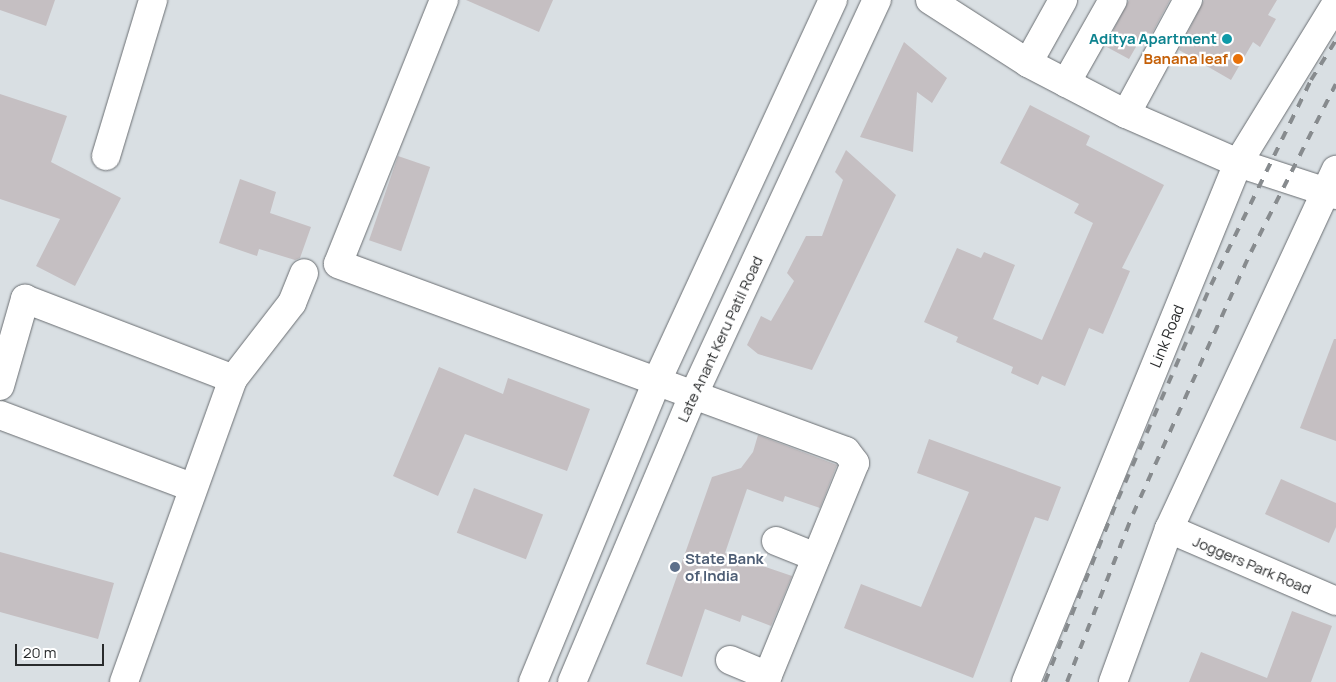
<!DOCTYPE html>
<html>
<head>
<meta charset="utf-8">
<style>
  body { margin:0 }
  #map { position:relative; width:1336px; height:682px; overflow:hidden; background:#d9dfe3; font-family:Manrope,sans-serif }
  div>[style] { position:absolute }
  .building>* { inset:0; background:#c5bfc2; transform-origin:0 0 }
  .roads { filter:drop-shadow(0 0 1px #6a6e72) drop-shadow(0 0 1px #6a6e72) }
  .minor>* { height:28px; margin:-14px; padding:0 14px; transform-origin:14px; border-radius:14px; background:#fff }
  .major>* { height:28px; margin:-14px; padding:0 14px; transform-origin:14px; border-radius:14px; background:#fff }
  .rail>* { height:4px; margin-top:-2px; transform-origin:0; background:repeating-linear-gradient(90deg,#878b8e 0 9px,transparent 0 18px) }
  .dots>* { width:14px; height:14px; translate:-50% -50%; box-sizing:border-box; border:2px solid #fff; border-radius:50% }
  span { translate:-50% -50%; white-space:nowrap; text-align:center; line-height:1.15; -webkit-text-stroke:4.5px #fff; paint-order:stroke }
  .culture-label { font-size:15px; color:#0d838f; font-weight:700 }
  .right { translate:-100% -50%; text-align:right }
  .food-label { font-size:15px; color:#c56008; font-weight:700 }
  .street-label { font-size:15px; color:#292b2c }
  .service-label { font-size:15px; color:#4e5e75; font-weight:700 }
  .left { translate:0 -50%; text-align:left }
  .scale { position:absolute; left:15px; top:644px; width:89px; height:22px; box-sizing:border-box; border:2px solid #292b2c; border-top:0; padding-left:6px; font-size:15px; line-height:18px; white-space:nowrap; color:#292b2c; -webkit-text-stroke:4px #fff; paint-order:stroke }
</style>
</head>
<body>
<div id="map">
  <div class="building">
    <div style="clip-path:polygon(0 0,55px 0,46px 26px,0 10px)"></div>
    <div style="clip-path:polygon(466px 0,553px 0,539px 32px)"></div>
    <div style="clip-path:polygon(1129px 0,1170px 0,1151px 35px,1145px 31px,1129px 59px,1105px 46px)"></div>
    <div style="clip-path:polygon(1204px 0,1277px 0,1268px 15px,1276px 19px,1260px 47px,1253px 42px,1231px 80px,1179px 50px)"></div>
    <div style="clip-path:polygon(904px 42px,947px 78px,932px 103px,917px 92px,913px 152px,860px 137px)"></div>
    <div style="clip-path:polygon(0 94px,67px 116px,51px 162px,121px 198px,75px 286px,36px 266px,60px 219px,0 199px)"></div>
    <div style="clip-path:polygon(1030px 105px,1090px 136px,1086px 145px,1164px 185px,1122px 268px,1130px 271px,1103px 334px,1089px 328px,1065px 386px,1042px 376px,1038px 385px,1011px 373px,1013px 367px,956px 342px,958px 337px,924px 322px,957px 248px,981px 258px,984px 252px,1015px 265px,993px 319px,1042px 340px,1093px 223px,1074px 213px,1079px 204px,1000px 163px)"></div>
    <div style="clip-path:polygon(846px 150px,896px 195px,812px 370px,758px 354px,747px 345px,761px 316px,771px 321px,794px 281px,787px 273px,806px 236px,822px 236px,843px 180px,835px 172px)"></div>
    <div style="left:398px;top:156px;width:34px;height:89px;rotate:19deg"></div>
    <div style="clip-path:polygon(240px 179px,276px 192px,270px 213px,311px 227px,300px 258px,295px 260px,259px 249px,257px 256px,219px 243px)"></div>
    <div style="clip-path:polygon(1334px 339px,1336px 339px,1336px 441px,1300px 428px)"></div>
    <div style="clip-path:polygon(439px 367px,503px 394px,508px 378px,590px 409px,567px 471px,465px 434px,438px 496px,393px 476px)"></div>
    <div style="clip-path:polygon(758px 435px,837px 465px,820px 508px,785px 496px,783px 502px,747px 489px,725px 553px,792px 576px,771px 626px,742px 615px,740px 622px,705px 609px,682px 677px,646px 664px,712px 477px,741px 468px,753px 452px)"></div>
    <div style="clip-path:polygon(929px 439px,1061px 487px,1048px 521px,1035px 517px,973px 678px,844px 628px,861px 584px,921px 607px,969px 492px,917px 473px)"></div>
    <div style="clip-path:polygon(1281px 479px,1336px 503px,1336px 527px,1329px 543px,1265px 514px)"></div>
    <div style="left:474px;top:488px;width:74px;height:48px;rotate:21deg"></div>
    <div style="clip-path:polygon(0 552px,114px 583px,98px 639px,0 612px)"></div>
    <div style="clip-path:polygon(1292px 611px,1332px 626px,1311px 682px,1189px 682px,1201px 652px,1267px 678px)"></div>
  </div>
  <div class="roads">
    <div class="minor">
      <div style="left:444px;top:0;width:284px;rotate:111.9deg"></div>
      <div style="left:338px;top:264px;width:541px;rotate:20.21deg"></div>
      <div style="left:846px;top:451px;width:15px;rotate:53deg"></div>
      <div style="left:855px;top:463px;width:237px;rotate:112.3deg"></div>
      <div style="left:930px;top:0;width:117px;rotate:32.7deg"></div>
      <div style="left:1028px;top:63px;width:110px;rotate:27.5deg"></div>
      <div style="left:1126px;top:114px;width:122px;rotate:23.6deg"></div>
      <div style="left:1238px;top:163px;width:103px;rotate:18.1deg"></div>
      <div style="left:1028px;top:63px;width:72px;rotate:-60.9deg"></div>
      <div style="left:1066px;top:83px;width:95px;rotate:-60.5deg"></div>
      <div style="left:1126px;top:114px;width:130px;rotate:-61.5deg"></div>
      <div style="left:106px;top:156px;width:163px;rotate:-73.2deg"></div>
      <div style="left:233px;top:379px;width:96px;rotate:-52.2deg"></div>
      <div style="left:292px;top:303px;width:32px;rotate:-68deg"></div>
      <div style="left:0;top:386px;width:91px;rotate:-74deg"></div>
      <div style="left:25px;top:299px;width:223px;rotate:21deg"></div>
      <div style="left:233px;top:379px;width:322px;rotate:109.8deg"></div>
      <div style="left:0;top:415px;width:205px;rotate:20.6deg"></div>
      <div style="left:1169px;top:529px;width:182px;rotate:23.3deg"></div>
      <div style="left:776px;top:541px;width:43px;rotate:21.8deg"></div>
      <div style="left:730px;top:660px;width:41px;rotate:22.8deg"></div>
      <div style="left:533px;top:682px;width:323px;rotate:-67.6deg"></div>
      <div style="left:656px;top:383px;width:422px;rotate:-65.2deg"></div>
      <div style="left:572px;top:682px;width:311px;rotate:-67.1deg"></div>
      <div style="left:693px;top:396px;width:437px;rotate:-65.1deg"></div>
    </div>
    <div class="major">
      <div style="left:1026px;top:682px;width:561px;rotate:-67.78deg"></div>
      <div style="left:1238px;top:163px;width:187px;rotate:-58.4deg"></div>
      <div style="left:1113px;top:682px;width:163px;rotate:-69.9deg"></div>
      <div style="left:1169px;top:529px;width:396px;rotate:-65.1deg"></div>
    </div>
  </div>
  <div class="rail">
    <div style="left:1045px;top:682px;width:197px;rotate:-68.3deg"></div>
    <div style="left:1118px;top:499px;width:233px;rotate:-66.5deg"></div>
    <div style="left:1211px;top:285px;width:228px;rotate:-64deg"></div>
    <div style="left:1311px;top:80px;width:47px;rotate:-58deg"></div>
    <div style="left:1067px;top:682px;width:180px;rotate:-68.6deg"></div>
    <div style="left:1133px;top:514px;width:287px;rotate:-65.8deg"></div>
    <div style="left:1251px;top:252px;width:188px;rotate:-63.2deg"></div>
  </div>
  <div class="dots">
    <div style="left:1227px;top:39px;background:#0f9aa8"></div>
    <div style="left:1238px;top:59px;background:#e8710a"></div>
    <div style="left:675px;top:567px;background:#5c6f8a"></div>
  </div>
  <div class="culture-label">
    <span class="right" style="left:1217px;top:39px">Aditya Apartment</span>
  </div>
  <div class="food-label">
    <span class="right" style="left:1228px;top:59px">Banana leaf</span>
  </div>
  <div class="street-label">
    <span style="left:1167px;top:336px;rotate:-68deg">Link Road</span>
    <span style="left:720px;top:339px;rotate:-65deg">Late Anant Keru Patil Road</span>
    <span style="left:1252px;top:565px;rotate:23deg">Joggers Park Road</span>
  </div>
  <div class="service-label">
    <span class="left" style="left:685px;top:567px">State Bank<br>of India</span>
  </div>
  <div class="scale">20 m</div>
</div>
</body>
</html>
